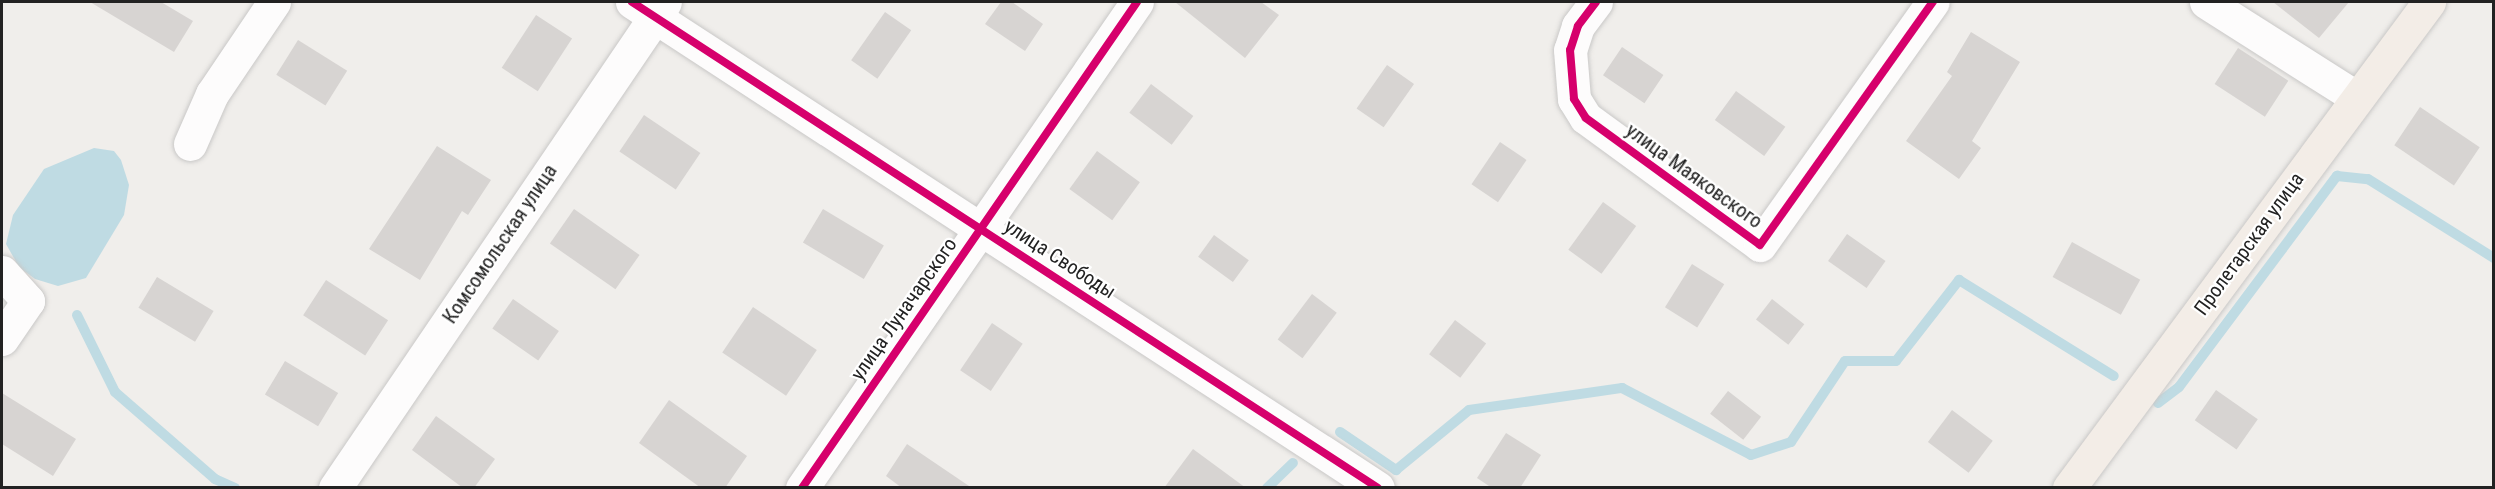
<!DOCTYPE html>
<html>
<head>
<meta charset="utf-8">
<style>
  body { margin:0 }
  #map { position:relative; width:2495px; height:489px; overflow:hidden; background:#f0eeeb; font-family:"Roboto Condensed",sans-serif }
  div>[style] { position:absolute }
  .water>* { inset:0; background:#bfdbe3 }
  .stream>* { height:10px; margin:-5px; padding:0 5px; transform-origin:5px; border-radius:5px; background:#bfdbe3 }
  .building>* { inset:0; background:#d7d4d2; transform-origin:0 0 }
  .roads { filter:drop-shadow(0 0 2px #c9c8c7) drop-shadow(0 0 2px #c9c8c7) }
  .minor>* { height:33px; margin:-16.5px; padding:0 16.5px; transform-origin:16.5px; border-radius:16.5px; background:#fdfcfc }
  .major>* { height:33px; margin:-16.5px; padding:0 16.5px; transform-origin:16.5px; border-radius:16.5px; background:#f3ede7 }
  .cycleway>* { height:8px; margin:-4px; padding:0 4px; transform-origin:4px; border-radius:4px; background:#d6006c }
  span { translate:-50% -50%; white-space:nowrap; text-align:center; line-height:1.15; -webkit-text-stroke:4.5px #fff; paint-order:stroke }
  .street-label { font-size:20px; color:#222 }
  .frame { position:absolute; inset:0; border:3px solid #222; pointer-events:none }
</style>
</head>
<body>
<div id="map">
  <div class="water">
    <div style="clip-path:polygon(94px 148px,114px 151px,121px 160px,129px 185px,124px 215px,86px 278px,58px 286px,35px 279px,19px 267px,6px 244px,13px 215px,44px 169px)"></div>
  </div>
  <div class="stream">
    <div style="left:77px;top:315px;width:86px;rotate:63.7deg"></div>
    <div style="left:115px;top:392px;width:133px;rotate:41deg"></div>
    <div style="left:215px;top:479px;width:22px;rotate:24deg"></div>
    <div style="left:2158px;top:403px;width:26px;rotate:-37deg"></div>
    <div style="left:2179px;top:387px;width:264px;rotate:-53.2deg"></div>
    <div style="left:2337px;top:176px;width:31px;rotate:6deg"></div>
    <div style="left:2368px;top:179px;width:149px;rotate:32.1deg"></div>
    <div style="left:1340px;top:432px;width:68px;rotate:34.2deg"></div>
    <div style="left:1396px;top:470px;width:94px;rotate:-39.4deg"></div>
    <div style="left:1469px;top:410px;width:155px;rotate:-8.2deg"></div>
    <div style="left:1622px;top:388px;width:145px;rotate:27.4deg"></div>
    <div style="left:1751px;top:455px;width:42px;rotate:-18deg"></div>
    <div style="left:1791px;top:442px;width:97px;rotate:-56.3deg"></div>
    <div style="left:1845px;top:361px;width:51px"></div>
    <div style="left:1896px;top:361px;width:103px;rotate:-52.1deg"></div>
    <div style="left:1959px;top:280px;width:182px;rotate:31.8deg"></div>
    <div style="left:1267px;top:488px;width:36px;rotate:-44deg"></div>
  </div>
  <div class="building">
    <div style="clip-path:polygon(90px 2px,161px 2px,193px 21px,174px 52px)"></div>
    <div style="clip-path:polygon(1001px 2px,1012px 2px,1043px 24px,1025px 51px,985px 24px)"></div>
    <div style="clip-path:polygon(1175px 2px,1261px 2px,1279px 15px,1245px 58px)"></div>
    <div style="clip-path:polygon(2273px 2px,2349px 2px,2319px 38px)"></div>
    <div style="left:885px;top:12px;width:32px;height:59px;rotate:35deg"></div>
    <div style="left:536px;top:15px;width:43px;height:63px;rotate:33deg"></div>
    <div style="clip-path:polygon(1971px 32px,2020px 62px,1972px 141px,1981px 148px,1959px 179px,1906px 141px,1952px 76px,1947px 72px)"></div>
    <div style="left:298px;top:40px;width:58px;height:41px;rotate:32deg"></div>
    <div style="left:1622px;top:47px;width:50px;height:34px;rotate:34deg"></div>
    <div style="left:2238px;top:48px;width:60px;height:43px;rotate:33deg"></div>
    <div style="left:1387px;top:65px;width:33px;height:53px;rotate:35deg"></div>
    <div style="left:1151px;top:84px;width:53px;height:36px;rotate:37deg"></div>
    <div style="left:1736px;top:91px;width:61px;height:36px;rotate:36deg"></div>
    <div style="left:2420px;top:107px;width:72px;height:46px;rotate:34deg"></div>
    <div style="left:644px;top:115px;width:68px;height:44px;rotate:34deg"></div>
    <div style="left:1500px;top:142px;width:32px;height:51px;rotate:34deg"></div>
    <div style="clip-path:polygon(437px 146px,491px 180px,468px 215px,462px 211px,420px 280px,369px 249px)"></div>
    <div style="left:1097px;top:151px;width:53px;height:47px;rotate:36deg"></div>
    <div style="left:1603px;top:202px;width:41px;height:59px;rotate:36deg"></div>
    <div style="left:574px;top:209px;width:80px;height:42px;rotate:35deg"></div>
    <div style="left:823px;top:209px;width:71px;height:39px;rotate:31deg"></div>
    <div style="left:1847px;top:234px;width:47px;height:33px;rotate:35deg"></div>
    <div style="left:1214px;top:235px;width:43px;height:27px;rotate:36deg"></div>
    <div style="left:2072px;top:242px;width:78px;height:40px;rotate:29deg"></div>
    <div style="left:1692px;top:264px;width:38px;height:51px;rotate:32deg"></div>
    <div style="left:157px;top:277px;width:66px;height:36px;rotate:31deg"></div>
    <div style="left:326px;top:280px;width:74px;height:42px;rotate:33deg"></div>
    <div style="left:1312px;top:294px;width:31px;height:57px;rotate:37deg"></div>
    <div style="left:513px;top:299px;width:56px;height:36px;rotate:35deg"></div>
    <div style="left:1772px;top:299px;width:41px;height:26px;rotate:38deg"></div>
    <div style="left:753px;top:307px;width:77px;height:55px;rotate:34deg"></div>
    <div style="left:1455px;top:320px;width:39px;height:43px;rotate:37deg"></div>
    <div style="left:992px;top:323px;width:37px;height:57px;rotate:34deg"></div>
    <div style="left:285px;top:361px;width:62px;height:39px;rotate:31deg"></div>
    <div style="left:2216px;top:390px;width:51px;height:37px;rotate:35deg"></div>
    <div style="left:1728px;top:391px;width:42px;height:29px;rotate:38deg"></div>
    <div style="clip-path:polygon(2px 393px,76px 439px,53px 476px,2px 444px)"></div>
    <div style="clip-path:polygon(669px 400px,747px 456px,725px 488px,701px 488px,639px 443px)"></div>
    <div style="left:1952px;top:410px;width:51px;height:40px;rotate:37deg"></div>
    <div style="clip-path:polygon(436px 416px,495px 459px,474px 488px,463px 488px,412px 450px)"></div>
    <div style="clip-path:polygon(1506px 433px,1541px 455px,1520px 488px,1492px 488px,1477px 478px)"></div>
    <div style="clip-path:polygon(907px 444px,972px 488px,902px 488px,886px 476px)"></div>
    <div style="clip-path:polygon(1193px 449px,1246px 488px,1164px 488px)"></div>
  </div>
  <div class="roads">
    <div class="minor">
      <div style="left:632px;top:2px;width:890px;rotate:33.08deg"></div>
      <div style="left:1596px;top:2px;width:30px;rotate:127deg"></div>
      <div style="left:1578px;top:26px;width:25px;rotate:108deg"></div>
      <div style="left:1570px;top:50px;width:49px;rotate:85.3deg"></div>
      <div style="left:1574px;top:99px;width:22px;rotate:58deg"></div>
      <div style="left:1586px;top:118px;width:215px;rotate:36.1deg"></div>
      <div style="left:1760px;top:245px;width:298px;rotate:-54.6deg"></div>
      <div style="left:2206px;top:2px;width:179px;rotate:32.4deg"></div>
      <div style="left:190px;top:144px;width:55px;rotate:-66.3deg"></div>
      <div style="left:212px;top:94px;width:111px;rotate:-56deg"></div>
      <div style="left:2px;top:272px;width:39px;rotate:48deg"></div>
      <div style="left:28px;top:301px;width:46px;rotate:124.4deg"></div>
      <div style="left:335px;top:488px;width:587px;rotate:-55.82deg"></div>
      <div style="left:802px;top:488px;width:590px;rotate:-55.42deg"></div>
    </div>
    <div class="major">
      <div style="left:2069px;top:488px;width:605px;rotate:-53.47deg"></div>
    </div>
  </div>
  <div class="cycleway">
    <div style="left:632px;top:2px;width:890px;rotate:33.08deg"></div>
    <div style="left:1596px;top:2px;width:30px;rotate:127deg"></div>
    <div style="left:1578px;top:26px;width:25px;rotate:108deg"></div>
    <div style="left:1570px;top:50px;width:49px;rotate:85.3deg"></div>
    <div style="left:1574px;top:99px;width:22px;rotate:58deg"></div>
    <div style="left:1586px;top:118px;width:215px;rotate:36.1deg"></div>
    <div style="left:1760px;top:245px;width:298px;rotate:-54.6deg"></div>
    <div style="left:802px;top:488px;width:590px;rotate:-55.42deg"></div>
  </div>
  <div class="street-label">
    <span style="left:1694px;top:176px;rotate:36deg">улица Маяковского</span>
    <span style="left:500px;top:244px;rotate:-56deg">Комсомольская улица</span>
    <span style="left:2249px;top:244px;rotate:-54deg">Пролетарская улица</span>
    <span style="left:1060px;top:259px;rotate:33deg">улица Свободы</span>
    <span style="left:904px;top:309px;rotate:-55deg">улица Луначарского</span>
  </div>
  <div class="frame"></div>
</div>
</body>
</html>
